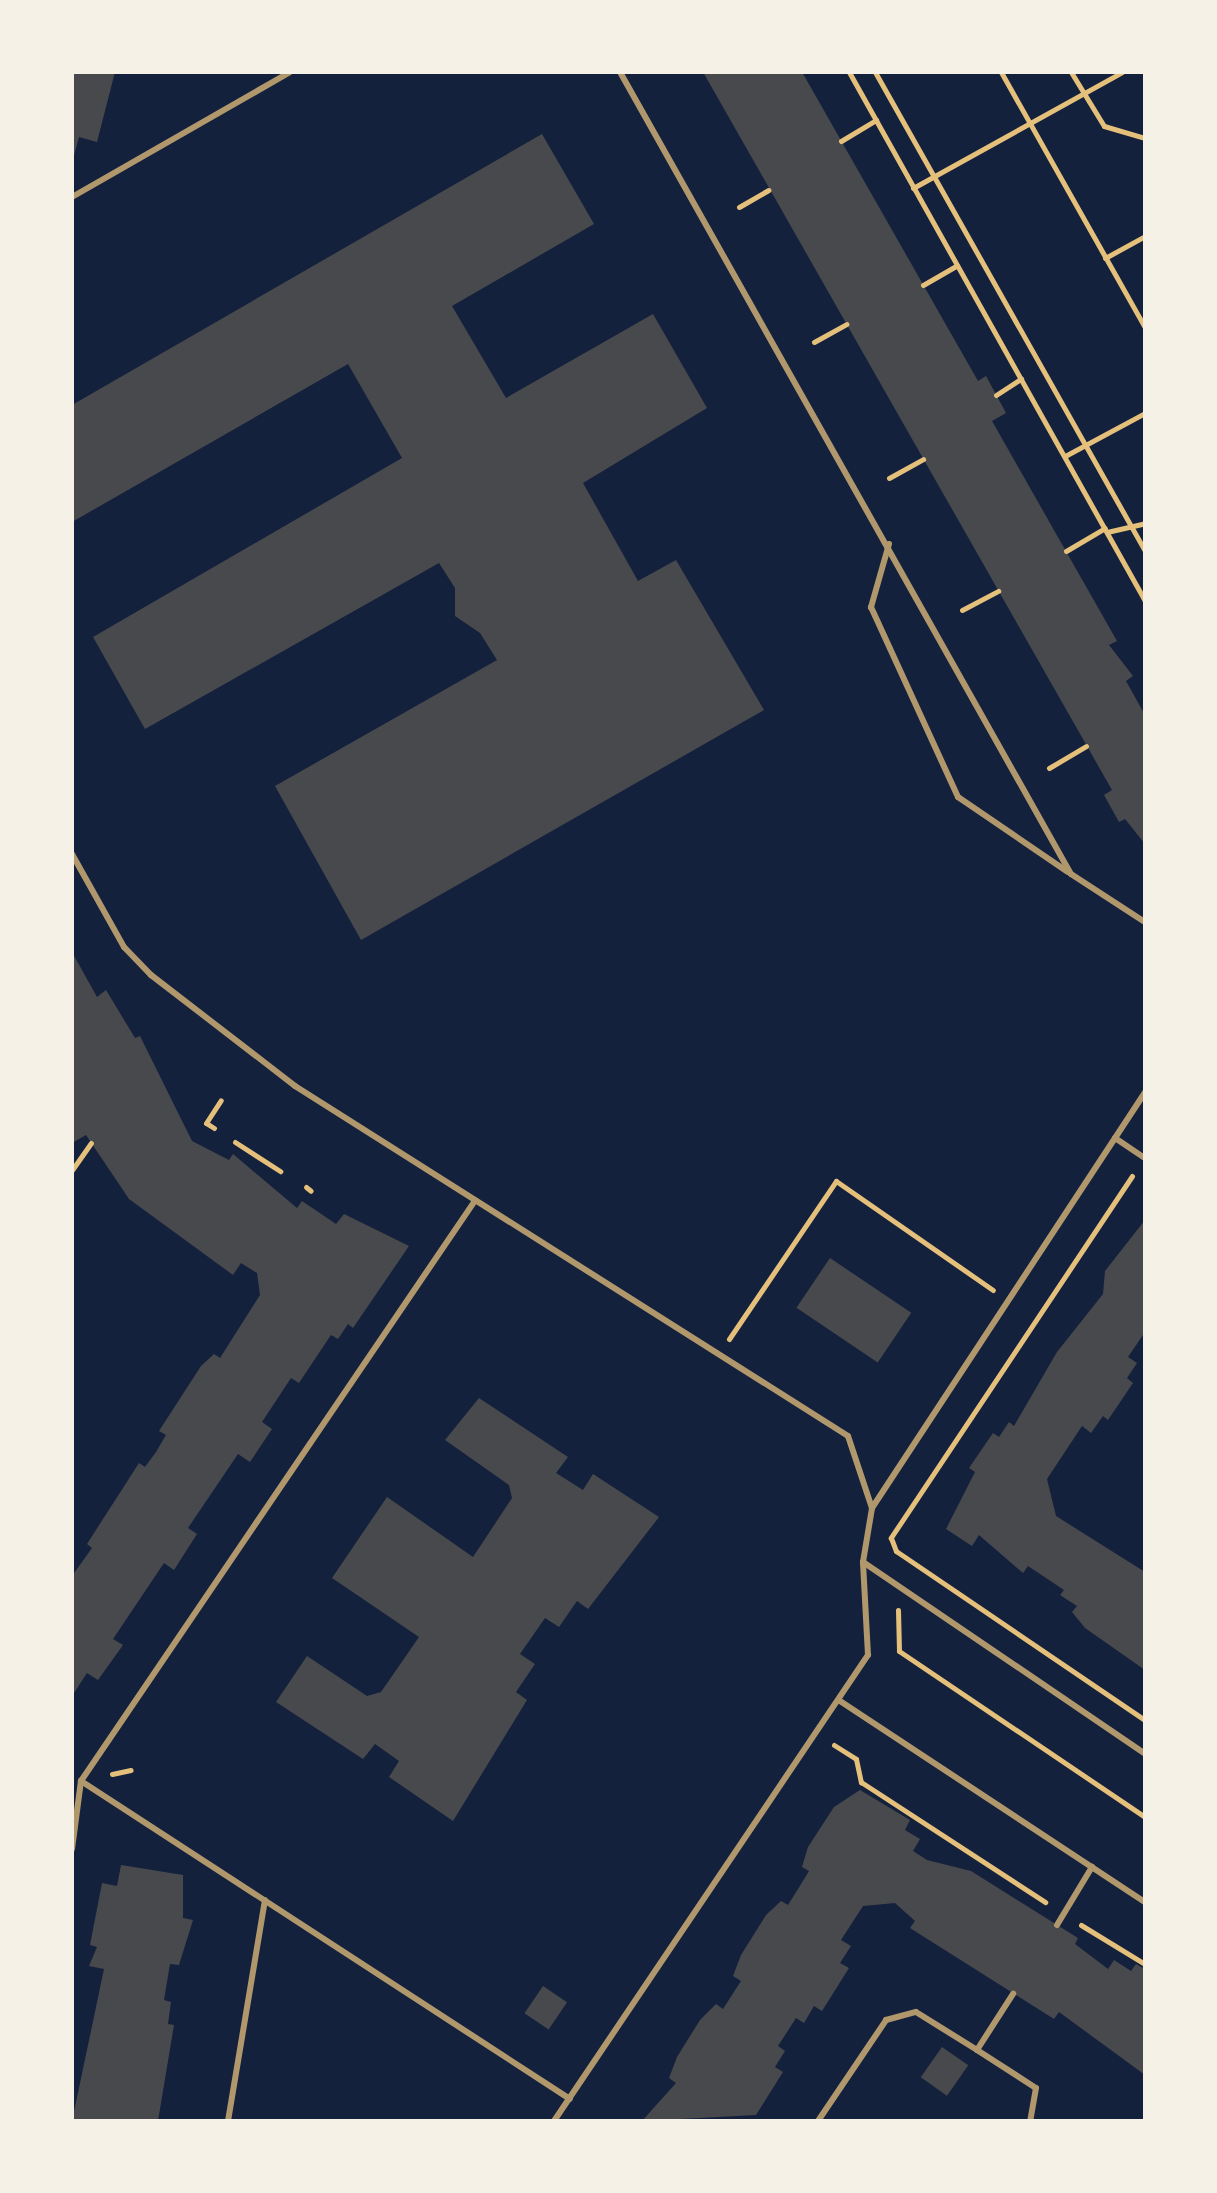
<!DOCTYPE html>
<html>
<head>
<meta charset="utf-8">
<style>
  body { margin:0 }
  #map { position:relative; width:1217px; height:2193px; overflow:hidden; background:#14213d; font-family:"DM Sans",sans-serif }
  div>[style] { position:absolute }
  .building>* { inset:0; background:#48494c; transform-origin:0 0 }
  .path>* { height:5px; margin:-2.5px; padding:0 2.5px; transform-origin:2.5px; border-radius:2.5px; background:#e5c07b }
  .service>* { height:6px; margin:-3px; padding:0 3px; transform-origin:3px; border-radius:3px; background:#b1986c }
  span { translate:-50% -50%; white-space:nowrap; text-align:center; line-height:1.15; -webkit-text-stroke:8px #f6f1e7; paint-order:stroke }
  .frame { position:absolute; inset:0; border:74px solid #f6f1e7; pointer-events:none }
</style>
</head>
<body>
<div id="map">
  <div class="building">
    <div style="clip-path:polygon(72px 72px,115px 72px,97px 142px,79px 137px,73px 159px)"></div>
    <div style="clip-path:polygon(703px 72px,802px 72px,978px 381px,986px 376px,1006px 413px,992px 421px,1117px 641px,1109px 645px,1133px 676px,1126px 681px,1145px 715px,1145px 844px,1125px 819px,1119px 822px,1104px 795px,1112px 790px)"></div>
    <div style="clip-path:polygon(542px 134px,594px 224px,452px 306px,506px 398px,653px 314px,707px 408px,583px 483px,638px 581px,676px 560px,764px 710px,361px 940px,275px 786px,497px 660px,480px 633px,455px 616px,455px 588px,439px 563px,145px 729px,93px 637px,402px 458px,348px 364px,72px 522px,72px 405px)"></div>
    <div style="clip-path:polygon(72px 952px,97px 997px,106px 990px,135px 1038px,140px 1036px,192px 1141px,229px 1160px,233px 1154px,297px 1208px,302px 1201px,336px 1224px,344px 1214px,409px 1246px,353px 1328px,348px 1324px,338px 1339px,331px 1335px,299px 1383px,291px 1378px,262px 1422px,272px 1429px,250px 1462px,238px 1454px,188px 1528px,197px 1534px,174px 1570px,164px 1563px,113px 1639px,123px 1645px,98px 1680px,87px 1673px,72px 1696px,72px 1576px,92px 1548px,87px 1544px,139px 1463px,145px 1467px,156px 1452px,166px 1435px,159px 1431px,201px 1366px,214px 1354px,220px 1358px,260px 1295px,257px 1273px,241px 1263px,233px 1275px,129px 1199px,86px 1135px,72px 1143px)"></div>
    <div style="clip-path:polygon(1145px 1220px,1145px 1332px,1128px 1357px,1137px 1363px,1127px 1378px,1133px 1383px,1108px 1420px,1103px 1416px,1091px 1433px,1082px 1426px,1047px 1479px,1056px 1516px,1145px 1572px,1145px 1670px,1085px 1628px,1072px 1612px,1077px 1606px,1060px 1595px,1064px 1590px,1028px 1566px,1023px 1573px,979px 1535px,972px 1546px,946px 1529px,975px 1472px,969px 1468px,993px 1433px,999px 1437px,1009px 1422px,1014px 1426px,1057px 1352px,1103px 1294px,1105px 1271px)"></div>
    <div style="left:830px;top:1258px;width:98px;height:60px;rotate:34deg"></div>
    <div style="clip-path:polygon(479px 1398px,568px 1457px,556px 1473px,583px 1490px,593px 1474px,659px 1517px,588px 1609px,577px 1601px,559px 1627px,545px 1618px,520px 1654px,535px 1664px,516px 1692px,527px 1700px,453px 1821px,389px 1777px,399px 1761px,375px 1744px,363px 1759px,276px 1702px,307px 1656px,367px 1696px,381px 1692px,419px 1637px,332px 1578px,387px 1497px,473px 1557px,512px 1498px,509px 1485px,445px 1440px)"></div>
    <div style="clip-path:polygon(860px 1790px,910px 1820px,905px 1830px,920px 1839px,913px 1851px,927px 1860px,971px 1871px,1078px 1938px,1075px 1944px,1108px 1969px,1114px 1960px,1131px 1971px,1136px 1964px,1145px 1969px,1145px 2075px,1059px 2012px,1054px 2019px,910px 1928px,915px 1921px,895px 1903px,863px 1906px,841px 1940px,851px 1946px,840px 1963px,849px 1968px,822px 2011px,814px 2006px,804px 2023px,796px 2018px,778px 2046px,785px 2051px,775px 2067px,783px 2072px,756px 2115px,642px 2121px,676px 2083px,669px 2078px,677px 2057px,700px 2020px,716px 2004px,723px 2009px,741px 1981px,733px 1976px,741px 1955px,766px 1915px,781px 1901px,788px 1905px,798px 1889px,809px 1871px,802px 1867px,808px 1847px,834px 1807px)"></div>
    <div style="clip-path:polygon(121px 1865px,183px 1875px,183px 1918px,193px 1920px,179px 1965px,170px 1964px,164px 2000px,171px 2002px,168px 2024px,174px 2025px,158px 2121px,72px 2121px,104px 1969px,89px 1966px,97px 1947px,90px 1945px,102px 1883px,117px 1886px)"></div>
    <div style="left:543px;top:1986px;width:29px;height:33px;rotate:34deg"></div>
    <div style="left:942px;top:2047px;width:32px;height:37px;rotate:35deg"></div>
  </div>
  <div class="path">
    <div style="left:849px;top:72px;width:606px;rotate:60.77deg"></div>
    <div style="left:875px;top:72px;width:550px;rotate:60.59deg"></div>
    <div style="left:1001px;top:72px;width:294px;rotate:60.6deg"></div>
    <div style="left:1071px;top:72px;width:63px;rotate:58.6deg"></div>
    <div style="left:1104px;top:126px;width:43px;rotate:16.3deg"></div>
    <div style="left:841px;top:141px;width:41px;rotate:-31deg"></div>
    <div style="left:913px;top:188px;width:239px;rotate:-29deg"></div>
    <div style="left:739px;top:207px;width:34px;rotate:-30deg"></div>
    <div style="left:1105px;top:258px;width:46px;rotate:-28.8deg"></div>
    <div style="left:923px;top:285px;width:39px;rotate:-30deg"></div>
    <div style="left:814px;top:342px;width:37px;rotate:-29deg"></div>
    <div style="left:996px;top:395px;width:30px;rotate:-33deg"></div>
    <div style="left:1065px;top:456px;width:91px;rotate:-28.3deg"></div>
    <div style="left:889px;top:478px;width:39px;rotate:-29deg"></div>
    <div style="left:1107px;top:532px;width:39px;rotate:-13deg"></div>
    <div style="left:1066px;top:551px;width:45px;rotate:-30.5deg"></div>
    <div style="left:962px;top:610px;width:41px;rotate:-27.8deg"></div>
    <div style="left:1049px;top:768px;width:43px;rotate:-30.7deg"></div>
    <div style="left:214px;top:1128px;width:9px;rotate:-148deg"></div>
    <div style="left:206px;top:1123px;width:27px;rotate:-57deg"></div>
    <div style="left:235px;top:1142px;width:54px;rotate:32.8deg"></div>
    <div style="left:72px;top:1170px;width:33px;rotate:-55deg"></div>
    <div style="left:1132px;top:1176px;width:435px;rotate:123.7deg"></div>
    <div style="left:891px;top:1538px;width:14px;rotate:69deg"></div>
    <div style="left:896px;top:1551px;width:301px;rotate:34.2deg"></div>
    <div style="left:306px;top:1187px;width:6px;rotate:39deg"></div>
    <div style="left:729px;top:1339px;width:191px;rotate:-55.9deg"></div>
    <div style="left:836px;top:1181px;width:191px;rotate:34.8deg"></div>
    <div style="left:898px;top:1610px;width:41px;rotate:88.6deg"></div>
    <div style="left:899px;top:1651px;width:297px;rotate:34deg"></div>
    <div style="left:834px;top:1745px;width:26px;rotate:32deg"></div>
    <div style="left:856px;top:1759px;width:24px;rotate:78deg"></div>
    <div style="left:861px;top:1782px;width:220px;rotate:33.1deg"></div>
    <div style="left:112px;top:1774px;width:19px;rotate:-12deg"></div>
    <div style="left:1081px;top:1925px;width:75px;rotate:31.4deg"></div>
  </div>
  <div class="service">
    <div style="left:620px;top:72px;width:920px;rotate:60.65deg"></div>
    <div style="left:1071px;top:874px;width:88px;rotate:33deg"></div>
    <div style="left:72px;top:197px;width:251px;rotate:-29.8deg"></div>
    <div style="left:889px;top:544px;width:66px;rotate:105.9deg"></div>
    <div style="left:871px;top:607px;width:209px;rotate:65.4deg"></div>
    <div style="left:958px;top:797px;width:133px;rotate:34.3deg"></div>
    <div style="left:72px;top:854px;width:107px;rotate:60.8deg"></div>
    <div style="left:124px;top:947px;width:39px;rotate:46deg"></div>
    <div style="left:151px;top:975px;width:182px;rotate:37.6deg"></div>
    <div style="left:295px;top:1086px;width:654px;rotate:32.33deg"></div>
    <div style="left:848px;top:1436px;width:76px;rotate:71.6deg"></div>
    <div style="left:1115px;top:1138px;width:36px;rotate:34deg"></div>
    <div style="left:863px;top:1562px;width:341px;rotate:34.2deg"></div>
    <div style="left:840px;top:1701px;width:365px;rotate:33.4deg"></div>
    <div style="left:81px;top:1781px;width:583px;rotate:33.04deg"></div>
    <div style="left:72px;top:1849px;width:69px;rotate:-82.5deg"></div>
    <div style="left:81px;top:1781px;width:700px;rotate:-55.83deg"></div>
    <div style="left:1057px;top:1925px;width:68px;rotate:-58.9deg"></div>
    <div style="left:977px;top:2050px;width:70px;rotate:32.8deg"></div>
    <div style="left:1036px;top:2088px;width:34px;rotate:100deg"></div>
    <div style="left:228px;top:2121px;width:224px;rotate:-80.5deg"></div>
    <div style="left:554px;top:2121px;width:562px;rotate:-56.03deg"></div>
    <div style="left:868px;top:1655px;width:93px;rotate:-93.1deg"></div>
    <div style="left:863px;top:1562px;width:55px;rotate:-80.5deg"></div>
    <div style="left:872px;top:1508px;width:498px;rotate:-56.7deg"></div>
    <div style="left:818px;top:2121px;width:122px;rotate:-56deg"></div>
    <div style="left:886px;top:2020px;width:31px;rotate:-15deg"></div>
    <div style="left:916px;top:2012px;width:72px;rotate:31.9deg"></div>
    <div style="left:977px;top:2050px;width:67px;rotate:-57.3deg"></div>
  </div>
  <div class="frame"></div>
</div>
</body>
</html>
